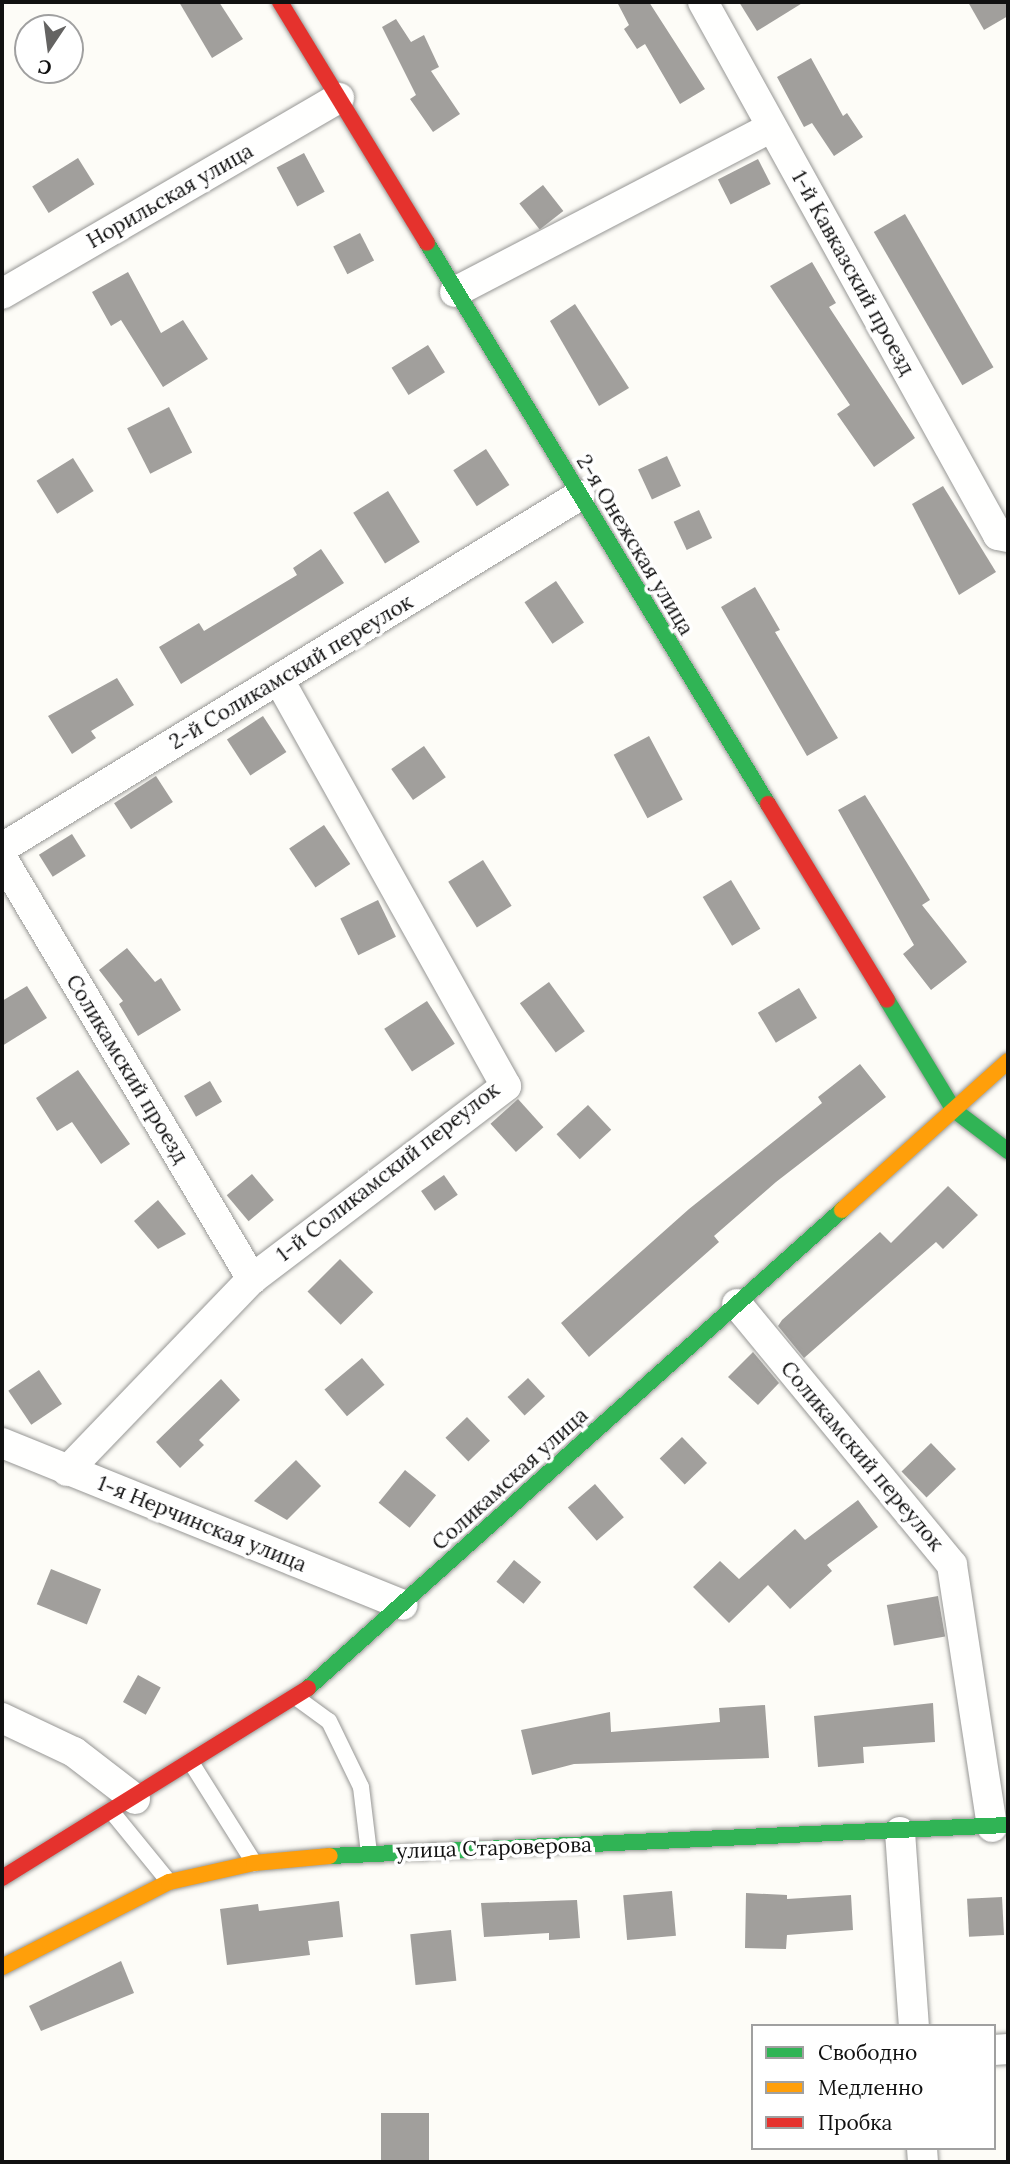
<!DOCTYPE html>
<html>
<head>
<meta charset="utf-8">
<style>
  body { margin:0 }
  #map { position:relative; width:1010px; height:2164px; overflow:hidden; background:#fdfcf7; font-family:Lora,serif }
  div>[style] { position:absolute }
  .building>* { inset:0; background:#a19f9c; transform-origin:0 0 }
  .roads { filter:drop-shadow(0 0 2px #979795) drop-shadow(0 0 2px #979795) }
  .lane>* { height:16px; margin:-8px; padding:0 8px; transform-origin:8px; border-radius:8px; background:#fffffe }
  .street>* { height:30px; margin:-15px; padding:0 15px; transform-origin:15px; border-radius:15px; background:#fffffe }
  .fast>* { height:16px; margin:-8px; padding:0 8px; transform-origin:8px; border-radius:8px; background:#30b455 }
  .slow>* { height:16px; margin:-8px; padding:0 8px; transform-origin:8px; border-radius:8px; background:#ff9f0a }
  .jam>* { height:16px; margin:-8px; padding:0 8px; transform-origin:8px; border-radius:8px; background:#e5322d }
  span { translate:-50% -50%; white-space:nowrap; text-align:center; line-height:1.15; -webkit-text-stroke:7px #fff; paint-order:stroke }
  .street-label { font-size:21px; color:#111 }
  .frame { position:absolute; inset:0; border:4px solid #111; pointer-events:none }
  .legend { position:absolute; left:751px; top:2024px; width:245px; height:126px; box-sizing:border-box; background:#fff; border:2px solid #a0a0a0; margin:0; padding:9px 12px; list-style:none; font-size:21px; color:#111 }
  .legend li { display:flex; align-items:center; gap:14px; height:35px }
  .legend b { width:35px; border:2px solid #a0a0a0 }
  .north { position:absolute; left:14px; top:14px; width:70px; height:70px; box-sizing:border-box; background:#fff; border:2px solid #a0a0a0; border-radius:50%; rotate:193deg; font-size:19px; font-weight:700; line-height:28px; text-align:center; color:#111 }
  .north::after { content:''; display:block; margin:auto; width:24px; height:32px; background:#646362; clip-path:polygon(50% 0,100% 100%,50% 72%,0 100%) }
</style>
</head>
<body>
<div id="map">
  <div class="building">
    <div style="clip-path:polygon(179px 2px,219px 2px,243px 39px,212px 58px)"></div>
    <div style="clip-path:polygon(617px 2px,649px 2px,705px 89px,680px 104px,645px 44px,637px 49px,624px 29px,629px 25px)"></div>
    <div style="clip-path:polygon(739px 2px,804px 2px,757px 31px)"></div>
    <div style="clip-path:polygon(968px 2px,1008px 2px,1008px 16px,984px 30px)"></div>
    <div style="clip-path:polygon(396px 19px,411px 42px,424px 35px,439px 67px,431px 71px,460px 114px,433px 132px,410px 99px,416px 95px,382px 27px)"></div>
    <div style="clip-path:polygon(811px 58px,843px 116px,847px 113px,863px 137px,834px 156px,812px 123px,804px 127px,777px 77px)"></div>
    <div style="left:304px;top:153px;width:44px;height:31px;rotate:62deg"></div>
    <div style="left:78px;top:158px;width:31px;height:54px;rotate:58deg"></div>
    <div style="left:758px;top:159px;width:28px;height:45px;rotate:63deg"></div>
    <div style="left:543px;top:185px;width:33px;height:30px;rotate:52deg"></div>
    <div style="left:905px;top:214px;width:177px;height:36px;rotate:60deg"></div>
    <div style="left:360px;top:233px;width:31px;height:30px;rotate:63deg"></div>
    <div style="clip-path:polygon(812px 262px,836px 303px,829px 307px,915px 438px,874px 467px,837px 414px,850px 405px,770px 286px)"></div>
    <div style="clip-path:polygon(128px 272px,161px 333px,183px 320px,208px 359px,163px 387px,121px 320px,111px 326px,92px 292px)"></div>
    <div style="clip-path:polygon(575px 304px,629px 388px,599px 406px,550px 321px)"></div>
    <div style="left:428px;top:345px;width:32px;height:43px;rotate:58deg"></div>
    <div style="left:169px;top:407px;width:51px;height:47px;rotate:63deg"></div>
    <div style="left:486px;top:449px;width:43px;height:39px;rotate:57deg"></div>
    <div style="left:667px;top:456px;width:33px;height:32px;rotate:65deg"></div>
    <div style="left:73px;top:458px;width:39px;height:43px;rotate:58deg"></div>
    <div style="clip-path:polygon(943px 486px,996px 572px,959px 595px,912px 504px)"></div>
    <div style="left:388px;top:491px;width:60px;height:41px;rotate:58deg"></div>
    <div style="left:699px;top:510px;width:31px;height:28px;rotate:65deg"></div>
    <div style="clip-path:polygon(321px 549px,344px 583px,181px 684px,159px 647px,199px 623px,204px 631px,297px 575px,293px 568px)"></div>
    <div style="left:556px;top:581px;width:50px;height:38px;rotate:56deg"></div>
    <div style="clip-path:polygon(755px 587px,780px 630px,775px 632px,838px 738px,807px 756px,721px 607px)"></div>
    <div style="clip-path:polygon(117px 678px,134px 705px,91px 731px,96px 738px,72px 754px,48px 716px)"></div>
    <div style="left:263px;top:716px;width:43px;height:43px;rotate:57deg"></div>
    <div style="left:649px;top:736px;width:72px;height:40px;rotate:62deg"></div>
    <div style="left:424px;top:746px;width:38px;height:40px;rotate:55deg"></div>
    <div style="left:156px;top:776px;width:31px;height:50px;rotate:57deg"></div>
    <div style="clip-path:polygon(865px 795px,930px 900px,922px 905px,967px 962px,931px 990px,903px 954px,914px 945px,838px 810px)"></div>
    <div style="left:324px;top:825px;width:47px;height:42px;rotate:56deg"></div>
    <div style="left:72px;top:834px;width:26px;height:39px;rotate:58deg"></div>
    <div style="left:483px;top:860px;width:54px;height:41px;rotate:58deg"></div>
    <div style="left:731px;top:880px;width:57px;height:33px;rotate:59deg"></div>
    <div style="left:378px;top:900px;width:41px;height:42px;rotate:64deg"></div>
    <div style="clip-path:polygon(127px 948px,155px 982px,161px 978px,181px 1010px,138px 1036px,119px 1004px,123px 1001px,99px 970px)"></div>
    <div style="left:549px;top:982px;width:61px;height:36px;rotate:54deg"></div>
    <div style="clip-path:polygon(27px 986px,47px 1018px,2px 1046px,2px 1001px)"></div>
    <div style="left:799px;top:988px;width:35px;height:48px;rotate:59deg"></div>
    <div style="left:427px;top:1001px;width:51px;height:51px;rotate:57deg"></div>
    <div style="clip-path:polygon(860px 1064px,886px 1097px,776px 1182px,714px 1236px,719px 1242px,589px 1357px,561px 1323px,689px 1209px,822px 1103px,818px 1097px)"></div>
    <div style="clip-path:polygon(78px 1070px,130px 1144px,101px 1164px,72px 1122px,57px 1131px,36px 1098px)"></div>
    <div style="left:210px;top:1081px;width:24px;height:30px;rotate:60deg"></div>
    <div style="left:518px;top:1099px;width:38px;height:37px;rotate:48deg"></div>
    <div style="left:588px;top:1105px;width:34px;height:43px;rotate:47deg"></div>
    <div style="left:252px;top:1174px;width:34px;height:33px;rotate:50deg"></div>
    <div style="left:444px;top:1175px;width:24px;height:28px;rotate:55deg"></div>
    <div style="clip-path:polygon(948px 1186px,978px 1215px,943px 1249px,936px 1242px,804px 1358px,778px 1326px,782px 1320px,880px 1232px,891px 1243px)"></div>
    <div style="clip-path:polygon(158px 1200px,186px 1234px,158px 1249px,134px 1221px)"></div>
    <div style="left:340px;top:1259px;width:47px;height:46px;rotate:45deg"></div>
    <div style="clip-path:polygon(753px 1352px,779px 1383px,758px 1405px,728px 1377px)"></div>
    <div style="left:362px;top:1358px;width:35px;height:49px;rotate:50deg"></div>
    <div style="left:39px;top:1370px;width:41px;height:37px;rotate:56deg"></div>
    <div style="left:528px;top:1378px;width:25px;height:28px;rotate:47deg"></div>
    <div style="clip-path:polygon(221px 1379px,240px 1400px,199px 1440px,204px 1445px,180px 1468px,156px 1442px)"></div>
    <div style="left:467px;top:1417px;width:33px;height:30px;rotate:46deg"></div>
    <div style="left:682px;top:1437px;width:36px;height:31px;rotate:46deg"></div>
    <div style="left:931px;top:1443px;width:36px;height:41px;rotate:46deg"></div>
    <div style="clip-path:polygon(296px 1460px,321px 1486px,287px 1520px,254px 1501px)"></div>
    <div style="left:405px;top:1470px;width:40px;height:42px;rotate:39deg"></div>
    <div style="left:595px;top:1484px;width:44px;height:36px;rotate:49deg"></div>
    <div style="clip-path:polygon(858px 1500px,878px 1527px,827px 1565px,832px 1571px,790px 1609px,768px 1585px,729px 1623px,693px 1587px,720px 1561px,739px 1579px,795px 1529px,805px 1540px)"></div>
    <div style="left:514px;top:1560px;width:35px;height:28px;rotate:39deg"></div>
    <div style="left:51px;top:1569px;width:54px;height:38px;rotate:22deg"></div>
    <div style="left:938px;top:1596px;width:41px;height:52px;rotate:80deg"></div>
    <div style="left:138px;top:1675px;width:26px;height:31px;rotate:29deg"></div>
    <div style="clip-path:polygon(933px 1703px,935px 1742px,863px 1747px,864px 1763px,818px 1767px,814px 1716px)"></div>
    <div style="clip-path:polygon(765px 1705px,769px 1758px,574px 1764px,532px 1775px,521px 1730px,610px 1712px,611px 1732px,720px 1722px,719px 1708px)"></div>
    <div style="left:672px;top:1891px;width:45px;height:49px;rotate:85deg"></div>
    <div style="clip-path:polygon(746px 1893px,787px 1895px,787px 1899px,851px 1895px,853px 1930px,787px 1935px,786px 1949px,745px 1948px)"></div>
    <div style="left:1002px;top:1897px;width:38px;height:35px;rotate:87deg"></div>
    <div style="clip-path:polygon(577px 1900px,580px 1938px,549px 1940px,549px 1933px,484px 1937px,481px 1903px)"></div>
    <div style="clip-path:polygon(339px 1901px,343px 1937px,308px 1941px,310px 1955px,227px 1965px,220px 1909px,258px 1904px,259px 1911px)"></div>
    <div style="left:451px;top:1930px;width:51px;height:41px;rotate:84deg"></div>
    <div style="clip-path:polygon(121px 1961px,134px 1993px,41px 2031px,29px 2006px)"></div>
    <div style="left:381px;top:2113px;width:48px;height:47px"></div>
  </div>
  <div class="roads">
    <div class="lane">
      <div style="left:297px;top:1698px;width:39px;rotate:36deg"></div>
      <div style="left:329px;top:1721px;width:73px;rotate:64.1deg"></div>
      <div style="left:361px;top:1787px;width:66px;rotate:83.1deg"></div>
      <div style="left:192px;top:1764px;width:117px;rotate:57.9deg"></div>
      <div style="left:112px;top:1812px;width:90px;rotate:50.8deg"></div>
    </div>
    <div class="street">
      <div style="left:703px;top:2px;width:609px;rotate:61.04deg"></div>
      <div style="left:998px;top:535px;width:10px;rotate:11deg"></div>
      <div style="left:455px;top:292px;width:357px;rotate:-27.5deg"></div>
      <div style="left:2px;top:294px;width:390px;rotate:-30.2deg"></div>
      <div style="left:2px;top:848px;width:677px;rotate:-31.41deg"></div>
      <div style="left:2px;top:858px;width:490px;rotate:59.3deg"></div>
      <div style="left:737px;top:1304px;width:338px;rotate:50.5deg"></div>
      <div style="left:952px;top:1565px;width:265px;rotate:81.3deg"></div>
      <div style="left:2px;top:1443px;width:432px;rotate:22deg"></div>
      <div style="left:67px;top:1471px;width:267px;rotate:-46.1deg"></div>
      <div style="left:252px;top:1279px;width:319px;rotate:-37.2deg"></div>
      <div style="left:506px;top:1086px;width:465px;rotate:-119.2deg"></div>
      <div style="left:2px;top:1718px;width:80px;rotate:25.3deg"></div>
      <div style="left:74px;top:1752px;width:77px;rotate:37.6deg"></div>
      <div style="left:900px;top:1832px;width:195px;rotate:85.9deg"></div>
      <div style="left:994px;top:2050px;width:14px;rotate:-4deg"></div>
      <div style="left:922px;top:2148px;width:14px;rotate:86deg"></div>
    </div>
    <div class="fast">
      <div style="left:427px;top:243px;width:657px;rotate:58.71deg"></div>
      <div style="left:887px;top:1000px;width:129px;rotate:58.7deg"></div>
      <div style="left:954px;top:1110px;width:68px;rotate:37.2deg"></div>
      <div style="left:308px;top:1688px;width:717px;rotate:-41.83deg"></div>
      <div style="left:330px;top:1856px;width:679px;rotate:-2.62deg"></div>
    </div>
    <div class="slow">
      <div style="left:842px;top:1210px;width:223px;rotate:-41.9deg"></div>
      <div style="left:2px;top:1967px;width:187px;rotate:-27deg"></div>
      <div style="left:169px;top:1882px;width:87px;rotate:-12.6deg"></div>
      <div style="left:254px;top:1863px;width:76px;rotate:-5.3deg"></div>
    </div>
    <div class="jam">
      <div style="left:280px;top:2px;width:282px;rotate:58.6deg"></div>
      <div style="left:768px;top:804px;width:229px;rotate:58.7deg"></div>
      <div style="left:2px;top:1878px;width:360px;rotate:-31.8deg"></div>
    </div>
  </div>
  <div class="street-label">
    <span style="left:170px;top:196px;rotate:-30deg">Норильская улица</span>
    <span style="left:853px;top:273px;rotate:61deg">1-й Кавказский проезд</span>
    <span style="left:635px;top:545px;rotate:59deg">2-я Онежская улица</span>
    <span style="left:291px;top:672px;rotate:-31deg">2-й Соликамский переулок</span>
    <span style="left:127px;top:1069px;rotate:59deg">Соликамский проезд</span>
    <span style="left:388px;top:1172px;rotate:-38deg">1-й Соликамский переулок</span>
    <span style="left:862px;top:1456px;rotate:50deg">Соликамский переулок</span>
    <span style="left:510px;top:1479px;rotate:-42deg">Соликамская улица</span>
    <span style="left:202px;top:1524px;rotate:22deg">1-я Нерчинская улица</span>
    <span style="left:494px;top:1848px;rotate:-2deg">улица Староверова</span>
  </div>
  <div class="frame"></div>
  <ul class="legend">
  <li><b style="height:9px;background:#30b455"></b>Свободно</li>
  <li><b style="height:9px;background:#ff9f0a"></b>Медленно</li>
  <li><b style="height:9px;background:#e5322d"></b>Пробка</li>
  </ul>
  <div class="north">С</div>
</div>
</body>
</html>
